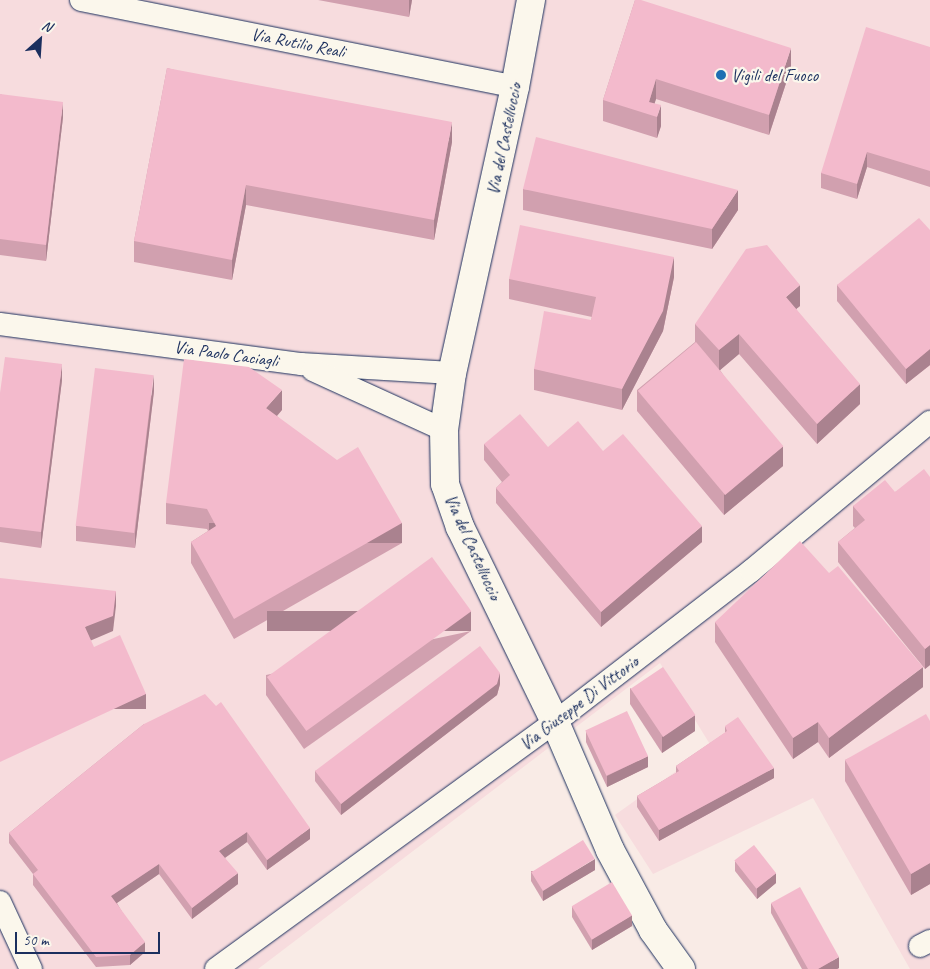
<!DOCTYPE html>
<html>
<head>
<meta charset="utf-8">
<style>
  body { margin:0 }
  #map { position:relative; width:930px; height:969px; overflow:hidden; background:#f9ebe6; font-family:Caveat,sans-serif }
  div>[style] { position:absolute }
  .built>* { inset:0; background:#f7dcde }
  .roads { filter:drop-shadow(0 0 1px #1b2f5e) drop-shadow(0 0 1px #1b2f5e) }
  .minor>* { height:22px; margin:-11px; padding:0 11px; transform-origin:11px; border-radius:11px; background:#fbf7ec }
  .tertiary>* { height:28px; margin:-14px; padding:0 14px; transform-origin:14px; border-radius:14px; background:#fbf7ec }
  .wall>* { inset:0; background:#d1a0af }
  .shaded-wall>* { inset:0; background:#aa828f; transform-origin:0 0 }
  .building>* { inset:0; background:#f3bacc; transform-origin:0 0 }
  .dots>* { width:14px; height:14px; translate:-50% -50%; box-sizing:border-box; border:2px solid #fbf7ec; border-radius:50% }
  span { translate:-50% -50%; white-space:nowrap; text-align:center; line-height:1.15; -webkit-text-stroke:4.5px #fbf7ec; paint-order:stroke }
  .street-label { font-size:18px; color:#1b2f5e }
  .poi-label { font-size:18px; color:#1b2f5e }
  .left { translate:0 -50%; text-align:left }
  .north { position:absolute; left:15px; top:15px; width:50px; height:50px; -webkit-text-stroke:4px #fbf7ec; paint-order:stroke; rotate:26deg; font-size:14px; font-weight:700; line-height:20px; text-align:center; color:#1b2f5e }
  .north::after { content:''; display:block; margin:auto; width:18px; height:22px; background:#1b2f5e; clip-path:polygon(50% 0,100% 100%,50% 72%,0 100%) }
  .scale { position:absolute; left:15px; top:932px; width:145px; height:22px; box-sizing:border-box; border:2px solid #1b2f5e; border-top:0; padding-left:6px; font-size:15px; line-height:18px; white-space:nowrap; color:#1b2f5e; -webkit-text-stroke:4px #fbf7ec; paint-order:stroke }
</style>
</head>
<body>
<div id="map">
  <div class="built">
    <div style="clip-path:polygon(0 0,930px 0,930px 969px,910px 969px,813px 798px,653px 874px,615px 815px,711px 746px,660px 663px,258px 969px,0 969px)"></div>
  </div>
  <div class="roads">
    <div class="minor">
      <div style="left:81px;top:0;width:443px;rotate:11.3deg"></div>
      <div style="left:0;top:324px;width:304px;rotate:7.6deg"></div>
      <div style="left:301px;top:364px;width:151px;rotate:3.4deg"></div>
      <div style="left:313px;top:370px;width:144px;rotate:24.6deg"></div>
      <div style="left:0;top:902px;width:74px;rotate:65.2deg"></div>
      <div style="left:920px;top:946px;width:11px;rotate:-27deg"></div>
      <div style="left:216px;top:969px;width:419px;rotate:-36.1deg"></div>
      <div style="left:555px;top:722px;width:247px;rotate:-37.6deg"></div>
      <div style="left:751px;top:571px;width:233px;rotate:-39.8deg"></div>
    </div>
    <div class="tertiary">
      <div style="left:531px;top:0;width:88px;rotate:100.4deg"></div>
      <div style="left:515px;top:87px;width:293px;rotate:102.4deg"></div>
      <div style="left:452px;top:373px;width:58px;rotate:98deg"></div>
      <div style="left:444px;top:430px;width:54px;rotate:88.9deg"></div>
      <div style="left:445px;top:484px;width:46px;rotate:70.8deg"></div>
      <div style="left:460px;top:527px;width:217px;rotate:64deg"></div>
      <div style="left:555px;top:722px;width:139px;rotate:66.7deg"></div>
      <div style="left:610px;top:850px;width:91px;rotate:61.7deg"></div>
      <div style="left:653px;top:930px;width:48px;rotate:54.3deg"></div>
    </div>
  </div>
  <div class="wall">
    <div style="clip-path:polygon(318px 0,412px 0,409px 17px)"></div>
    <div style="clip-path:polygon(635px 0,791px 68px,769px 135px,656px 99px,654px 103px,661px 126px,657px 138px,603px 121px,603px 100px)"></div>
    <div style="clip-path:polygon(930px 47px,930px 187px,867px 167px,857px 199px,821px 188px,821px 173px)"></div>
    <div style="clip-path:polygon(167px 68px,452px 142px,434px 240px,246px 205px,232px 280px,134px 262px,134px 241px)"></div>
    <div style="clip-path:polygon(0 94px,63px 117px,46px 261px,0 255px)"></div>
    <div style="clip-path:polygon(523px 189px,738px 210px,712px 249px,523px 210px)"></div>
    <div style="clip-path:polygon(930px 230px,930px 365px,906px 384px,837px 301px,837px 285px)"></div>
    <div style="clip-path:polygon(674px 277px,663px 331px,622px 410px,534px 390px,534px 369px,591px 320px,592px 317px,509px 299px,509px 279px)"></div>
    <div style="clip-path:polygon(800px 306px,796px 309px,860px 404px,817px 444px,739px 354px,720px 370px,783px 466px,724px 515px,637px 411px,637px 390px,695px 342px,695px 324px)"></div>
    <div style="clip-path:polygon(62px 380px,41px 548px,0 542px,0 393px)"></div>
    <div style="clip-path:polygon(154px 391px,135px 548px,76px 541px,76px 526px)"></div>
    <div style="clip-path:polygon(282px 410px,277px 416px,402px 543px,234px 639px,191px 563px,191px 542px,208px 531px,207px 529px,166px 524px,166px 503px)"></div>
    <div style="clip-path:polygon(484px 444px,603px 451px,702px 542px,601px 627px,496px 503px,496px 488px,502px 482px,484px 460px)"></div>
    <div style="clip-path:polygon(930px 477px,930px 665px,925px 669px,838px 562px,838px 542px,855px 528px,853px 526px,853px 506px,895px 492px)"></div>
    <div style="clip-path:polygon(715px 622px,923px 687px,829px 758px,818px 742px,793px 759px,715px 642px)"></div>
    <div style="clip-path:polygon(471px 631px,304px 749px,266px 695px,266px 675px)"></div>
    <div style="clip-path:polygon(500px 684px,497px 695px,341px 815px,315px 781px,315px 771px)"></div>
    <div style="clip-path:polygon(630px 688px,695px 731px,662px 753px,630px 704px)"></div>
    <div style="clip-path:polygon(930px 721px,930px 884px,911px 895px,845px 781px,845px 760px)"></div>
    <div style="clip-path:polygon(144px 724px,310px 839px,267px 870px,247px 842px,225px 858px,238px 884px,192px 919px,159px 874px,117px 903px,145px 952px,130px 965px,96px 967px,33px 885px,33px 874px,9px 843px,9px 833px)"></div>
    <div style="clip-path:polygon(725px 726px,774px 778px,659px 841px,637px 807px,637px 796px,676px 773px,676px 766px,725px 733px)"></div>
    <div style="clip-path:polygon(586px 731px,648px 767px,607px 787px,586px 742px)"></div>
    <div style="clip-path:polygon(735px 861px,776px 883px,757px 899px,735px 871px)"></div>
    <div style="clip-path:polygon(595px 870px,543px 901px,531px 881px,531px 871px)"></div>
    <div style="clip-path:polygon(771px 903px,839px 968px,837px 969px,802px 969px,771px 913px)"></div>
    <div style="clip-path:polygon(572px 906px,632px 926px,592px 950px,572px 917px)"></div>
  </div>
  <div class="shaded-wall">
    <div style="clip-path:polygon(409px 0,412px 0,409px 17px)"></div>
    <div style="clip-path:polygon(791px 48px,791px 68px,769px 135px,769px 115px)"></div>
    <div style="clip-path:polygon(656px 79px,656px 99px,651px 115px,649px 102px)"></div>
    <div style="clip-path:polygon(63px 102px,63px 117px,46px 261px,46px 245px)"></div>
    <div style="clip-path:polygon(661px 105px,661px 126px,657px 138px,657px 117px)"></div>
    <div style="clip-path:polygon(452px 122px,452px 142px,434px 240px,434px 220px)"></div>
    <div style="clip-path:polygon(867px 152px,867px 167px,857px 199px,857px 184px)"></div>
    <div style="clip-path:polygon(246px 185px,246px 205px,232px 280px,232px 260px)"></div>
    <div style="clip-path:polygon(738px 190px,738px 210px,712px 249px,712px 229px)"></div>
    <div style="clip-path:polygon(674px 257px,674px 277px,663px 331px,622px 410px,622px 389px)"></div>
    <div style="clip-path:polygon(800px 285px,800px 306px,786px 317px,786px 297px)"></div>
    <div style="clip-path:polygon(739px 334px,739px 354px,719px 371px,719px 350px)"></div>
    <div style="clip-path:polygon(930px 349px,930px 365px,906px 384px,906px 369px)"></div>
    <div style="clip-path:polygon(62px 364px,62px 380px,41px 548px,41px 532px)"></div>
    <div style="clip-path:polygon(154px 375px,154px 391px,135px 548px,135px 533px)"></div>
    <div style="clip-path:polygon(860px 384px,860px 404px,817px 444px,817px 424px)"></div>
    <div style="clip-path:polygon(282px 390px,282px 410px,266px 428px,266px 408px)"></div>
    <div style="clip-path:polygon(783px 446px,783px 466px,724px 515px,724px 495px)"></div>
    <div style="left:402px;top:523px;width:20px;height:193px;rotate:90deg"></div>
    <div style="clip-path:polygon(702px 526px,702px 542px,601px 627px,601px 612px)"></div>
    <div style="clip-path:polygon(116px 591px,116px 606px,113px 631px,85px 643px,85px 627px)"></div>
    <div style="left:471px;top:611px;width:20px;height:204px;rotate:90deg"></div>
    <div style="clip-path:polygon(930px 645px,930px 665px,925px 669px,925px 649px)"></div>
    <div style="clip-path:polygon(923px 667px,923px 687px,829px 758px,829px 738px)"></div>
    <div style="clip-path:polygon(500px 673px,500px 684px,497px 695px,341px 815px,341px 804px)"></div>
    <div style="left:146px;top:694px;width:15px;height:161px;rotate:90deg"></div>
    <div style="clip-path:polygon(695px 715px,695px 731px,662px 753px,662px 737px)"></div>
    <div style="clip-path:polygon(818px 722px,818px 742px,793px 759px,793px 738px)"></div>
    <div style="clip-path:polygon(648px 756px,648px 767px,607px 787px,607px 776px)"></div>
    <div style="clip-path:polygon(774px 768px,774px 778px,659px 841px,659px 830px)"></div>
    <div style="clip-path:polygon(310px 828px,310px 839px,267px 870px,267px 860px)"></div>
    <div style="clip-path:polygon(247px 832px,247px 842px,219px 862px,219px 851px)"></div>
    <div style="clip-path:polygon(595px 859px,595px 870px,543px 901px,543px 890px)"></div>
    <div style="clip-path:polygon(930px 863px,930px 884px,911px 895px,911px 874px)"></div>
    <div style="clip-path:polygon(159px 864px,159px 874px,111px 907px,111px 896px)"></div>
    <div style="clip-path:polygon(238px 873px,238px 884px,192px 919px,192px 908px)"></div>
    <div style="clip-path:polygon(776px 873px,776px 883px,757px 899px,757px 888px)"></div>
    <div style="clip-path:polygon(632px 915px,632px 926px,592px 950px,592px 939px)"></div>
    <div style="clip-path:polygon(145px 942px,145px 952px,130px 965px,130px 955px)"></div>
    <div style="clip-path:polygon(839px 957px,839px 968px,837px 969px,818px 969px)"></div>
  </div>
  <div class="building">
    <div style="clip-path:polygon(635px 0,641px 0,791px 48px,769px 115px,656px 79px,649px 102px,661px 105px,657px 117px,603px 100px)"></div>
    <div style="clip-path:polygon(866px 27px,930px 47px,930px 171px,867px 152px,857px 184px,821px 173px)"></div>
    <div style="clip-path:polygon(167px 68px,452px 122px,434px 220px,246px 185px,232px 260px,134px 241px)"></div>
    <div style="clip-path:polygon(0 94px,63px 102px,46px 245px,0 239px)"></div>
    <div style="clip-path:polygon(536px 137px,738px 190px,712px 229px,523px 189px)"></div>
    <div style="clip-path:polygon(919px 218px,930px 230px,930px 349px,906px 369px,837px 285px)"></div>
    <div style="clip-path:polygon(520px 225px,674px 257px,663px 311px,622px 389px,534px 369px,544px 311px,591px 320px,596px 297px,509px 279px)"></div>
    <div style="clip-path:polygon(767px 245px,800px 285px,786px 297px,860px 384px,817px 424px,739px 334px,719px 350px,695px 324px,746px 249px)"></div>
    <div style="left:696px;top:342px;width:136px;height:76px;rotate:50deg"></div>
    <div style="clip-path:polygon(5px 357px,62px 364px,41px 532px,0 527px,0 393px)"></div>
    <div style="clip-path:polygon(184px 359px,249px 367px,282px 390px,266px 408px,337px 460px,358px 447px,402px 523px,234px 619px,191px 542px,216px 526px,207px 509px,166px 503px)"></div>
    <div style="left:95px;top:368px;width:59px;height:159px;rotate:7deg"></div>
    <div style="clip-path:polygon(520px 414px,548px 447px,578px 421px,603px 451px,623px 434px,702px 526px,601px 612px,496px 488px,510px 475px,484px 444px)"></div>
    <div style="clip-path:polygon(924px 469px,930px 477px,930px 645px,925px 649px,838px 542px,865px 520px,853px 506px,885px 480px,895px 492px)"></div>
    <div style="clip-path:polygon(800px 541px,829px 573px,838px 566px,923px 667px,829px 738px,818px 722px,793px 738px,715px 622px)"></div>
    <div style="left:432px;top:557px;width:67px;height:204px;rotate:54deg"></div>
    <div style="clip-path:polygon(0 578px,116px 591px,113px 616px,85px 627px,94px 647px,120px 635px,146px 694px,0 762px)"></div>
    <div style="clip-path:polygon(480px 646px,500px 673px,497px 684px,341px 804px,315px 771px)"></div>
    <div style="left:663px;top:667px;width:58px;height:39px;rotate:56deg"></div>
    <div style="clip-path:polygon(205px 694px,216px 706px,221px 702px,310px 828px,267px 860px,247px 832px,219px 851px,238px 873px,192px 908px,159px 864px,111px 896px,145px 942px,130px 955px,96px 957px,33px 874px,38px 870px,9px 833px,144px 724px)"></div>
    <div style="left:627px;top:711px;width:50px;height:46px;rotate:65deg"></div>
    <div style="clip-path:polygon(926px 714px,930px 721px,930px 863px,911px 874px,845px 760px)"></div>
    <div style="clip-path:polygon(738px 717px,774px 768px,659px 830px,637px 796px,679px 771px,676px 766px,727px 731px,725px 726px)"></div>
    <div style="left:583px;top:840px;width:22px;height:61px;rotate:58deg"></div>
    <div style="left:754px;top:845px;width:36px;height:25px;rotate:52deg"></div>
    <div style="left:612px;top:882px;width:39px;height:47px;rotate:59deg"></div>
    <div style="clip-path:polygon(800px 887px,839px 957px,818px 969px,808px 969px,771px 903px)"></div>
  </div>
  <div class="dots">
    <div style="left:721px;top:75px;background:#1f6fb2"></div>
  </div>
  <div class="street-label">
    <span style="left:298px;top:43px;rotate:11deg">Via Rutilio Reali</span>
    <span style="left:504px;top:139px;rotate:-78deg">Via del Castelluccio</span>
    <span style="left:226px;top:354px;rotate:8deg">Via Paolo Caciagli</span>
    <span style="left:473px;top:547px;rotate:66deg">Via del Castelluccio</span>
    <span style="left:579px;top:703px;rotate:-37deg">Via Giuseppe Di Vittorio</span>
  </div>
  <div class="poi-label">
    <span class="left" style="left:731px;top:75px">Vigili del Fuoco</span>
  </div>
  <div class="north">N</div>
  <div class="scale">50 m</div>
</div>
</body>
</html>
